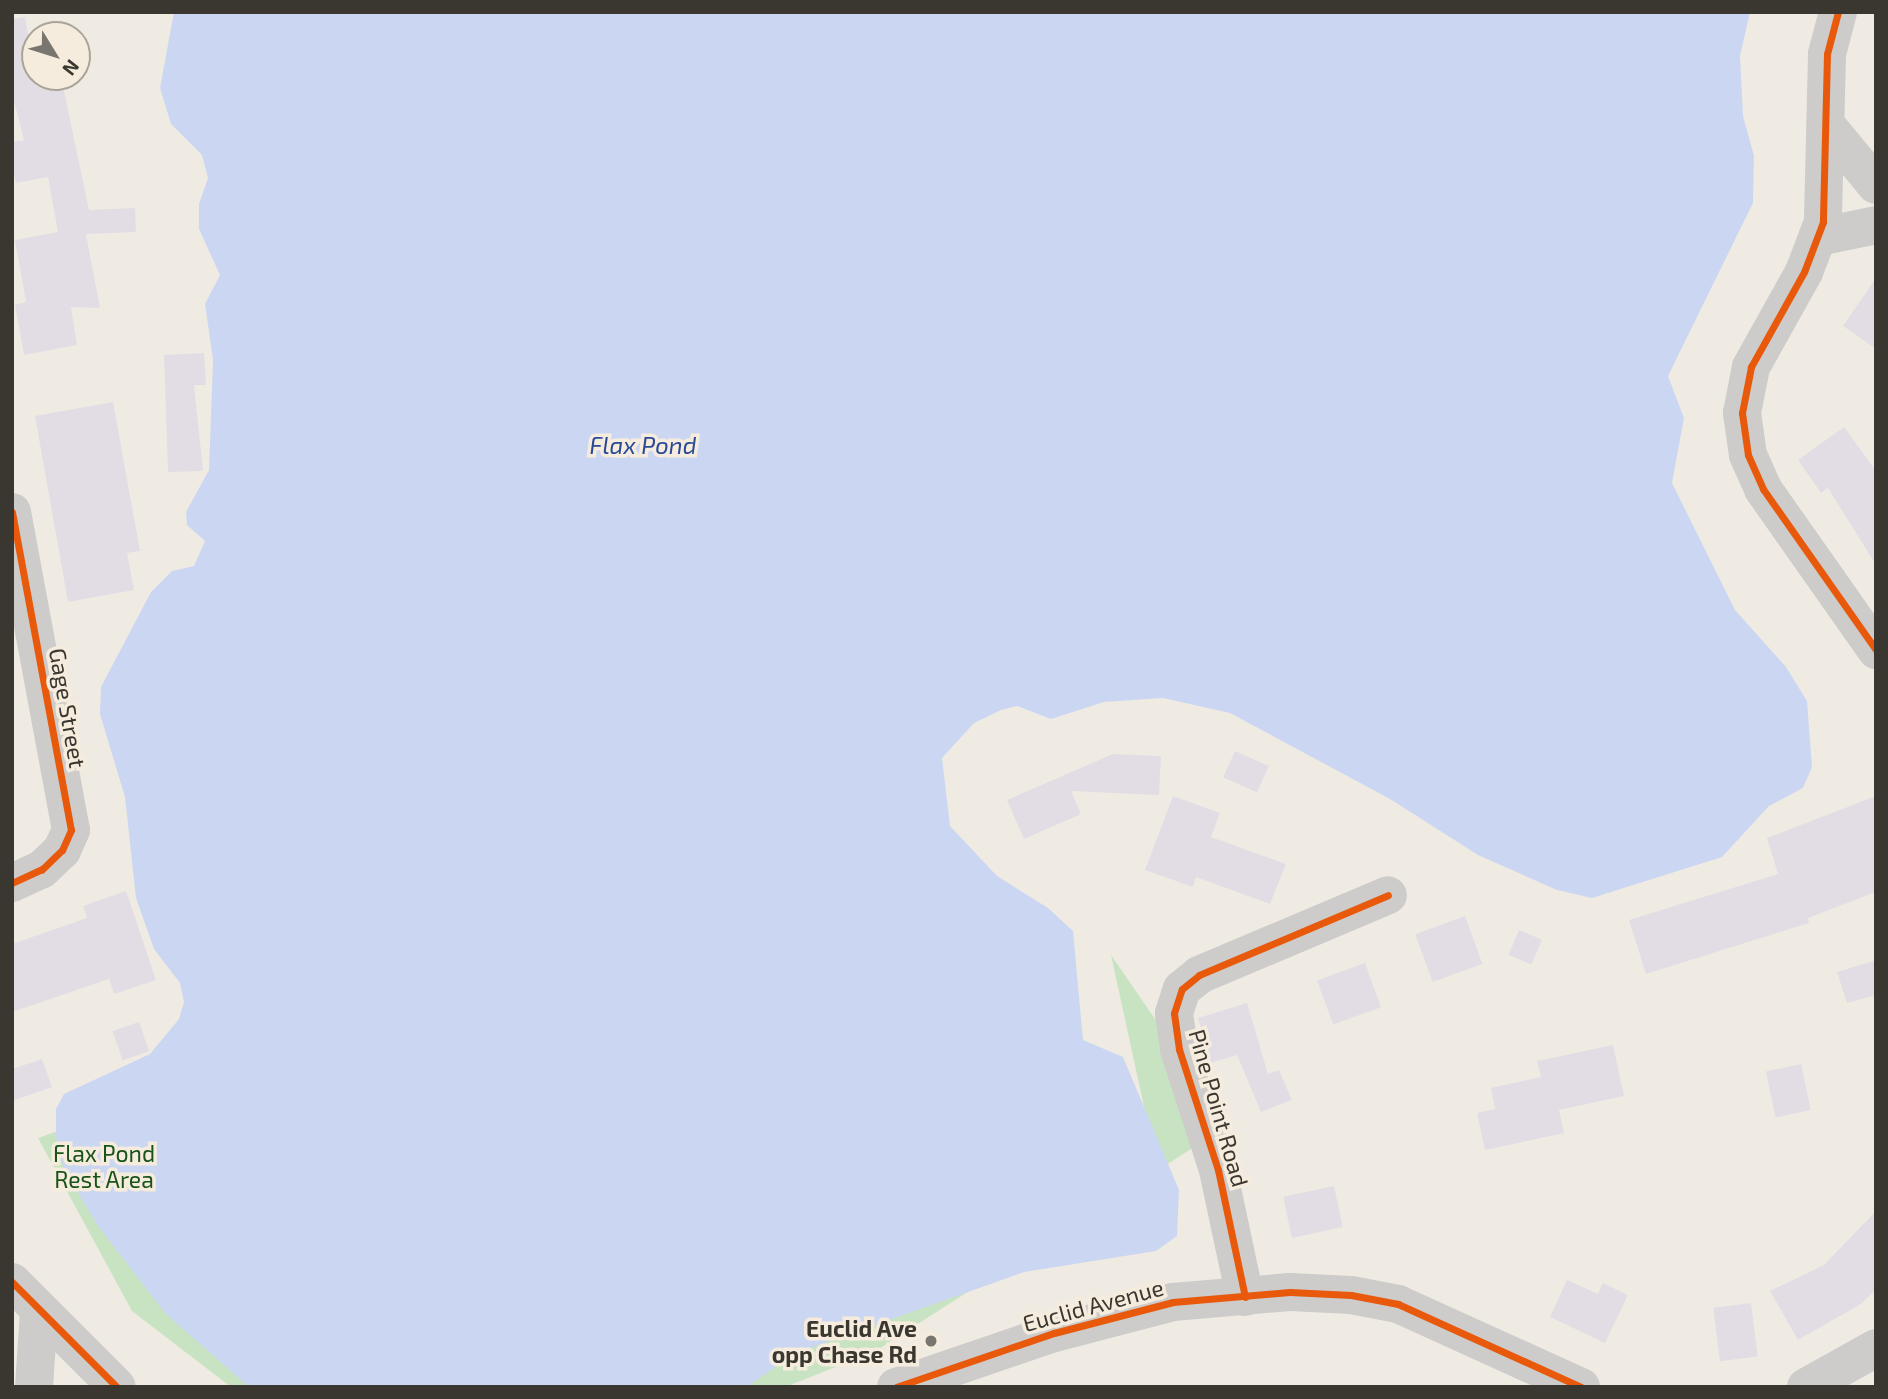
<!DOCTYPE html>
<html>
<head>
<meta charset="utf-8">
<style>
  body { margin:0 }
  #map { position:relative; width:1888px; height:1399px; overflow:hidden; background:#efebe3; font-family:"Exo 2",sans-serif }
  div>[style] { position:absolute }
  .green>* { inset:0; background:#c8e3c1 }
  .water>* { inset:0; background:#cbd7f2 }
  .building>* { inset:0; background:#e2dde4; transform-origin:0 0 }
  .minor>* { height:38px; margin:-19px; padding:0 19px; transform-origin:19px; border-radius:19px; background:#cdccca }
  .cycleway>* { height:7px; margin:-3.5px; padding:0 3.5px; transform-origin:3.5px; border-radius:3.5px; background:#e8590c }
  .dots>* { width:19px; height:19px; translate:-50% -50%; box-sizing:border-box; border:4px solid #f5ecdd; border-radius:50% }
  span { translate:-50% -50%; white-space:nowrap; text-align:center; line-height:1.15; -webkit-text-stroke:7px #f5ecdd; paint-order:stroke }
  .street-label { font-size:23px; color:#3a3731 }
  .park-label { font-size:23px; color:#19531a }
  .poi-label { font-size:23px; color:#3a3731; font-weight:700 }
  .right { translate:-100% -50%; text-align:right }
  .water-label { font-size:24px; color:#2a4a98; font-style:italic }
  .frame { position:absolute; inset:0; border:14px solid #3a3731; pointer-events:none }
  .north { position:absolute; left:21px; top:21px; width:70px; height:70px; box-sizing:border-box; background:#f5ecdd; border:2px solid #aaa498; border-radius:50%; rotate:128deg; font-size:19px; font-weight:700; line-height:28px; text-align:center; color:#3a3731 }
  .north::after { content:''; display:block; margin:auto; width:24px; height:32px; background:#79766f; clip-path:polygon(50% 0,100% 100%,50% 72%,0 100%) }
</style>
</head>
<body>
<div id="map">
  <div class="green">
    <div style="clip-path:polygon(1111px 955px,1193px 1074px,1213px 1135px,874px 1352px,785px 1387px,617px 1387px,1157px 1166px)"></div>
    <div style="clip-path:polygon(131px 1105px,359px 1387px,231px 1387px,132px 1311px,38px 1138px)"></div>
  </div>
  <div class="water">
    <div style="clip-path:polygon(174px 12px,1750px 12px,1740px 56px,1743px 116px,1754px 156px,1753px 203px,1668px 376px,1684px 418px,1672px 483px,1735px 610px,1786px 667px,1807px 701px,1812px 767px,1803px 788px,1769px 806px,1722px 857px,1592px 898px,1557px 890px,1478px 855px,1390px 799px,1230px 713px,1163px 698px,1104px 702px,1051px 719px,1017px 706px,1001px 710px,974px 723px,942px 758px,950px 826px,997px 876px,1048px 908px,1073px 931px,1083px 1040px,1123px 1057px,1126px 1064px,1179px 1190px,1177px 1236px,1156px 1251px,1024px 1272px,793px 1354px,747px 1387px,249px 1387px,165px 1313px,98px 1226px,64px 1170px,56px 1136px,56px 1109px,64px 1094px,150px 1054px,179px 1019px,184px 1002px,180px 983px,154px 949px,136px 898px,125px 797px,100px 714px,101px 687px,151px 592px,172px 571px,194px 566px,205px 541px,187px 525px,186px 512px,209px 470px,213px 360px,205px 304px,220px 275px,199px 229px,199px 204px,208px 178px,202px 155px,171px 124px,160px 88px)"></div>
  </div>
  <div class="building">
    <div style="clip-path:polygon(25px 17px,35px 77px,61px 77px,89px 210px,135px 208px,136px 232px,86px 234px,100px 308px,71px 307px,77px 345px,24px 355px,15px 305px,26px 302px,15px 240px,58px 232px,48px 177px,16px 183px,12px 164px,12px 142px,24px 140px,12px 93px,12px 19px)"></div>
    <div style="clip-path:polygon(1876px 278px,1876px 349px,1843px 326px)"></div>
    <div style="clip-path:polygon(204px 353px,206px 385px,194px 385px,203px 471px,168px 472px,164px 355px)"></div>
    <div style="clip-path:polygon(113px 402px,140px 551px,127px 553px,134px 590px,68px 602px,35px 416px)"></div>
    <div style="clip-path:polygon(1844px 427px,1876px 471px,1876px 565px,1828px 488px,1821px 493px,1798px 460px)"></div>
    <div style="left:1235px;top:751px;width:37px;height:29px;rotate:24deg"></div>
    <div style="clip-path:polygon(1113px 754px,1161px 756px,1159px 795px,1071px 791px,1081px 814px,1024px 839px,1007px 800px)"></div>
    <div style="clip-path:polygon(1173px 796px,1220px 813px,1211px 837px,1286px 864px,1270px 904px,1196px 877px,1193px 887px,1145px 870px)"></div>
    <div style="clip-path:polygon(1876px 796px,1876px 892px,1808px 918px,1809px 923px,1646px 974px,1629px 920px,1778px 874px,1767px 838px)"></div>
    <div style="clip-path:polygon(126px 891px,156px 980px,114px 994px,109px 979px,12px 1012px,12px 944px,87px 918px,83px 906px)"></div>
    <div style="left:1465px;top:916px;width:51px;height:53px;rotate:70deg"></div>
    <div style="left:1519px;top:930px;width:25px;height:27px;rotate:23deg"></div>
    <div style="clip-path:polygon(1876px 960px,1876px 995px,1847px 1003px,1837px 972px)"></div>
    <div style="left:1365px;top:963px;width:47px;height:51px;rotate:70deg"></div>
    <div style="clip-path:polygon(1247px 1003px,1268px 1074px,1279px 1070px,1292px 1100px,1261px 1112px,1237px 1055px,1211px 1063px,1198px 1018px)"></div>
    <div style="left:139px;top:1022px;width:31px;height:28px;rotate:71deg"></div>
    <div style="clip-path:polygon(1613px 1045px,1624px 1096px,1559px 1110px,1564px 1133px,1485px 1150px,1477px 1113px,1495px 1109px,1491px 1088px,1541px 1077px,1537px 1061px)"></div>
    <div style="clip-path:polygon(42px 1059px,52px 1087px,12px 1101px,12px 1069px)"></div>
    <div style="left:1801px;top:1064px;width:47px;height:36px;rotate:78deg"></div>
    <div style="left:1334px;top:1186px;width:42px;height:52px;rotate:78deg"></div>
    <div style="clip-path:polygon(1876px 1211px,1876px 1289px,1861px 1304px,1798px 1340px,1770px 1291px,1824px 1265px)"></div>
    <div style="clip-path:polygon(1567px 1280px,1598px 1294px,1603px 1283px,1628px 1295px,1605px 1343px,1550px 1317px)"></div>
    <div style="left:1751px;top:1303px;width:54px;height:38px;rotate:83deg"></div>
  </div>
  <div class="minor">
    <div style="left:1838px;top:12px;width:43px;rotate:104.7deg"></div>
    <div style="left:1827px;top:54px;width:168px;rotate:91.4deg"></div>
    <div style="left:1823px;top:222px;width:53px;rotate:110.8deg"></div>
    <div style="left:1804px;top:272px;width:109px;rotate:119.2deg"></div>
    <div style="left:1751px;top:367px;width:47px;rotate:101.1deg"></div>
    <div style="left:1742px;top:413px;width:42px;rotate:81.9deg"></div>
    <div style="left:1748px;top:455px;width:37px;rotate:66deg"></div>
    <div style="left:1763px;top:489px;width:197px;rotate:54.9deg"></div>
    <div style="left:1828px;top:127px;width:75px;rotate:50.4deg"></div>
    <div style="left:1819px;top:237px;width:58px;rotate:-11.9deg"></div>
    <div style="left:12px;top:512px;width:323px;rotate:79.5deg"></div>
    <div style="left:71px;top:830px;width:22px;rotate:114deg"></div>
    <div style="left:62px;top:850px;width:28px;rotate:136deg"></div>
    <div style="left:42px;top:869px;width:33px;rotate:155deg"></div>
    <div style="left:12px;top:1282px;width:148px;rotate:45deg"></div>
    <div style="left:1245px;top:1297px;width:130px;rotate:-102deg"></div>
    <div style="left:1218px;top:1170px;width:127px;rotate:-107.9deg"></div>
    <div style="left:1179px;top:1049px;width:36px;rotate:-98deg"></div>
    <div style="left:1174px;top:1013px;width:25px;rotate:-72deg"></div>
    <div style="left:1182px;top:989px;width:22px;rotate:-39deg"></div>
    <div style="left:1199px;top:975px;width:205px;rotate:-22.9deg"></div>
    <div style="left:34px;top:1387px;width:76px;rotate:-86.2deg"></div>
    <div style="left:896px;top:1387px;width:167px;rotate:-18.9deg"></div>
    <div style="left:1054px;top:1333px;width:123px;rotate:-14.6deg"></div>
    <div style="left:1173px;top:1302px;width:117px;rotate:-4.9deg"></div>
    <div style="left:1290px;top:1292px;width:61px;rotate:2.8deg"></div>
    <div style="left:1351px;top:1295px;width:48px;rotate:10.8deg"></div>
    <div style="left:1398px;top:1304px;width:201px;rotate:24.4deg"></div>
    <div style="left:1806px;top:1387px;width:80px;rotate:-29.1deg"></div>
  </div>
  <div class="cycleway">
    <div style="left:1838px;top:12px;width:43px;rotate:104.7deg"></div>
    <div style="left:1827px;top:54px;width:168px;rotate:91.4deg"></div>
    <div style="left:1823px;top:222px;width:53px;rotate:110.8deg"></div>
    <div style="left:1804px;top:272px;width:109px;rotate:119.2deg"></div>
    <div style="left:1751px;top:367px;width:47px;rotate:101.1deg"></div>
    <div style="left:1742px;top:413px;width:42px;rotate:81.9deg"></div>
    <div style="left:1748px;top:455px;width:37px;rotate:66deg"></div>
    <div style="left:1763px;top:489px;width:197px;rotate:54.9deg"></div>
    <div style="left:12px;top:512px;width:323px;rotate:79.5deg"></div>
    <div style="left:71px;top:830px;width:22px;rotate:114deg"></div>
    <div style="left:62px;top:850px;width:28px;rotate:136deg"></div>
    <div style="left:42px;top:869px;width:33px;rotate:155deg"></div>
    <div style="left:12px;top:1282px;width:148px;rotate:45deg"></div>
    <div style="left:1245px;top:1297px;width:130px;rotate:-102deg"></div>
    <div style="left:1218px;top:1170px;width:127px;rotate:-107.9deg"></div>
    <div style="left:1179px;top:1049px;width:36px;rotate:-98deg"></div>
    <div style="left:1174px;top:1013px;width:25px;rotate:-72deg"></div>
    <div style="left:1182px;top:989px;width:22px;rotate:-39deg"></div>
    <div style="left:1199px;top:975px;width:205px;rotate:-22.9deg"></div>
    <div style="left:896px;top:1387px;width:167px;rotate:-18.9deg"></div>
    <div style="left:1054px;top:1333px;width:123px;rotate:-14.6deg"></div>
    <div style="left:1173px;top:1302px;width:117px;rotate:-4.9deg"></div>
    <div style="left:1290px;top:1292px;width:61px;rotate:2.8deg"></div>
    <div style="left:1351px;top:1295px;width:48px;rotate:10.8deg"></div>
    <div style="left:1398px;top:1304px;width:201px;rotate:24.4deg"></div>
  </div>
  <div class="dots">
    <div style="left:931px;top:1341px;background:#79766f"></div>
  </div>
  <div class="street-label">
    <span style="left:68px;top:708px;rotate:80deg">Gage Street</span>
    <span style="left:1219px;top:1108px;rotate:74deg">Pine Point Road</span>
    <span style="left:1093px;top:1305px;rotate:-15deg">Euclid Avenue</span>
  </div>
  <div class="park-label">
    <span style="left:104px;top:1166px">Flax Pond<br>Rest Area</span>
  </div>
  <div class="poi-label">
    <span class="right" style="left:917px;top:1341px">Euclid Ave<br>opp Chase Rd</span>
  </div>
  <div class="water-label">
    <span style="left:643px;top:445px">Flax Pond</span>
  </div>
  <div class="frame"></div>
  <div class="north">N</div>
</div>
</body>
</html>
